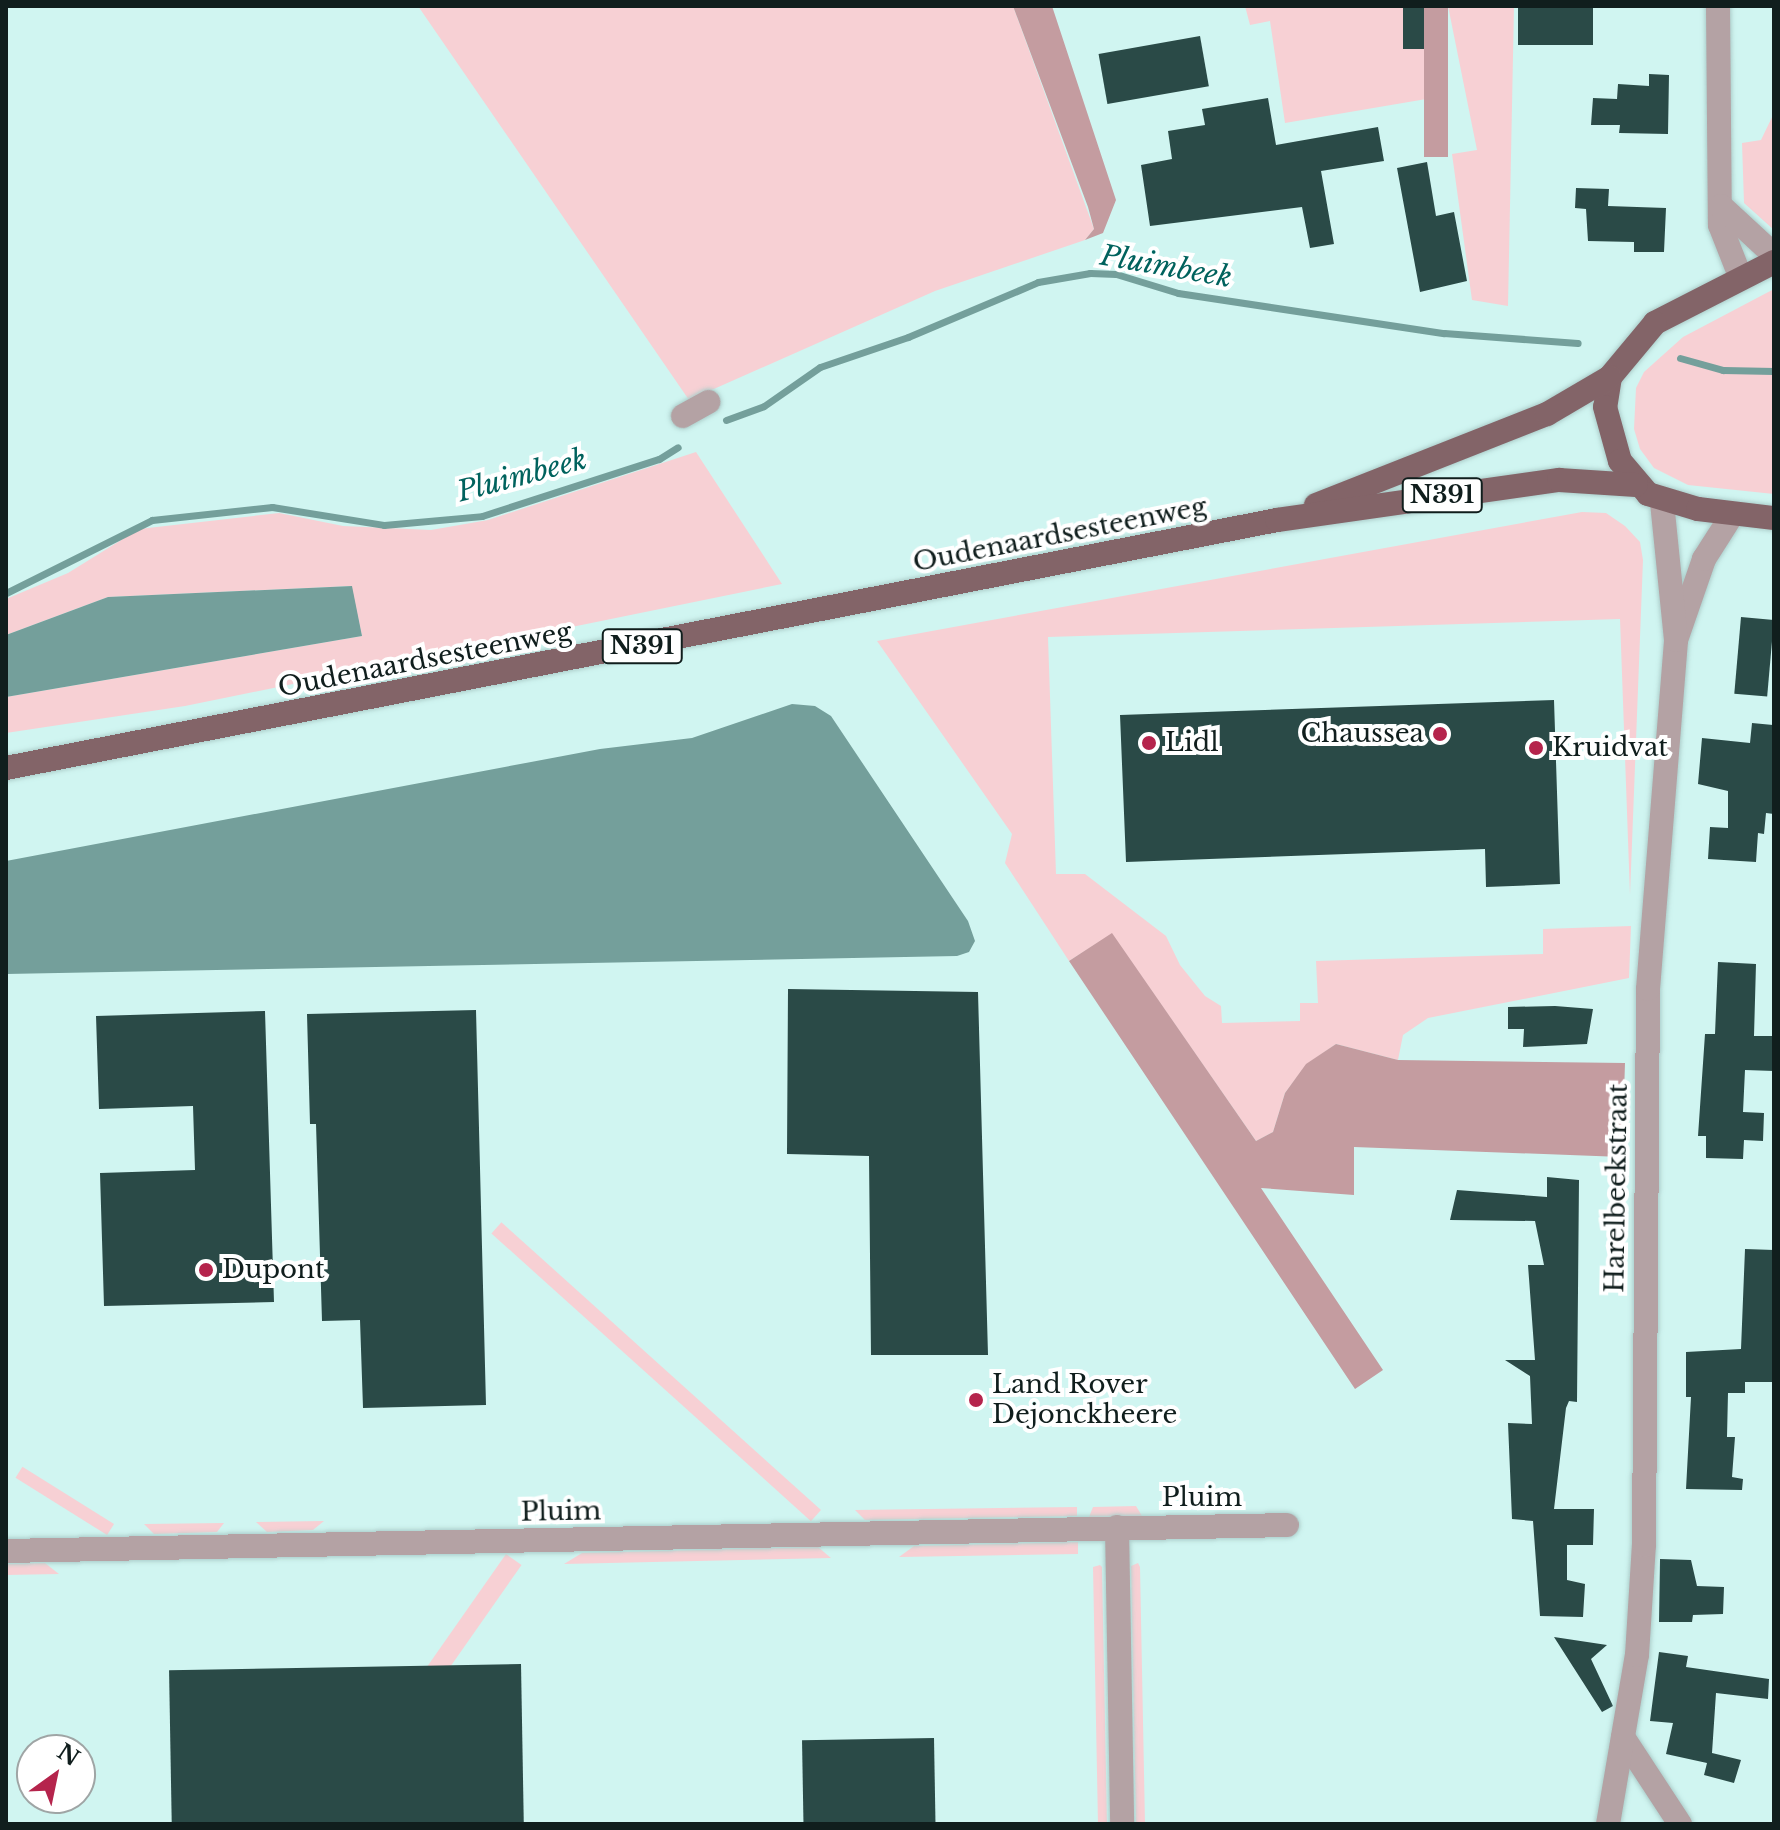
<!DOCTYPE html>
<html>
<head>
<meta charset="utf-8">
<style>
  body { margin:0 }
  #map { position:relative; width:1780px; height:1830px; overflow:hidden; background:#d0f5f1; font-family:"Libre Baskerville",serif }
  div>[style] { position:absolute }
  .green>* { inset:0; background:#f7d0d4; transform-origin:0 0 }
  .forest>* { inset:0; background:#c49ca0; transform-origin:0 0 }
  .water>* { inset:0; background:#749f9b }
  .stream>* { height:7px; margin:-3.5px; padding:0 3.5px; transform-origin:3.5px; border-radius:3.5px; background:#749f9b }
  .building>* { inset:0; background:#2a4a47; transform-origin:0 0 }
  .roads { filter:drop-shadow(0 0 2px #adcecb) drop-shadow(0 0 2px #adcecb) }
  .minor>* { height:24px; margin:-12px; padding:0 12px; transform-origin:12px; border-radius:12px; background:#b4a2a4 }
  .major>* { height:24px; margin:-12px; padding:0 12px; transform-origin:12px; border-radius:12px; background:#836468 }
  .dots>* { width:22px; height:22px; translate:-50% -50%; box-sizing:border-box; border:4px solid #fff; border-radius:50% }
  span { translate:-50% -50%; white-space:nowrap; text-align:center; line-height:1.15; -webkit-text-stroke:8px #fff; paint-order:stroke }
  .shield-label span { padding:2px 6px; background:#fff; border:2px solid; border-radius:6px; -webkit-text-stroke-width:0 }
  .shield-label { font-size:24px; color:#101e1d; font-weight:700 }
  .street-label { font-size:26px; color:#101e1d }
  .poi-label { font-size:26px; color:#101e1d }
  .right { translate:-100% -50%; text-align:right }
  .left { translate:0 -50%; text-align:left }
  .water-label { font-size:28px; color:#00625d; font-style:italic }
  .frame { position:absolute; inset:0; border:8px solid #101e1d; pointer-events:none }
  .north { position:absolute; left:16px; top:1734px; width:80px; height:80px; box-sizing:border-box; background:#fff; border:2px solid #9fa5a5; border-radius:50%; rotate:33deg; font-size:22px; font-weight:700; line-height:32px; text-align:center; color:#101e1d }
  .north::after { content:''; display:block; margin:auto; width:28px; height:36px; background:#b5244c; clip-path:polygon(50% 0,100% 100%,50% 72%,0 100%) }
</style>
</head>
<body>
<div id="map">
  <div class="green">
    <div style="clip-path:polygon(418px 6px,1013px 6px,1094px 229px,1085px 240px,935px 291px,689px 400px)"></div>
    <div style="clip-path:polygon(1245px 6px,1424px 6px,1444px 96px,1285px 123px,1270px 21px,1250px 25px)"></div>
    <div style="clip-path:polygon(1448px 6px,1514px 6px,1508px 306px,1472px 300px,1452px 154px,1477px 150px)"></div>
    <div style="clip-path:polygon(1774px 113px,1774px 230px,1744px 203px,1742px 143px,1761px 140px)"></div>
    <div style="clip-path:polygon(1774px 289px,1774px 494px,1688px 485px,1654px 468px,1640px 449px,1634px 429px,1636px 388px,1644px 372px,1683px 337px)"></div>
    <div style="clip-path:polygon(696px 452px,782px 584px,185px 706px,6px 733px,6px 697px,362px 636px,351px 586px,108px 597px,6px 635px,6px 599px,68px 573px,139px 529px,279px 513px,343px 526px,431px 530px,488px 520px)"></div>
    <div style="clip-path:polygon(1582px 512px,1606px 513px,1625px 526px,1640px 542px,1643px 560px,1630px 895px,1620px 619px,1048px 637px,1056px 874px,1085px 874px,1166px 936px,1180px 965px,1205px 996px,1221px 1006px,1222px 1023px,1300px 1021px,1300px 1003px,1318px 1003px,1316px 961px,1543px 954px,1543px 929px,1631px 926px,1629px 978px,1428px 1018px,1403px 1035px,1398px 1060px,1336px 1044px,1306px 1065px,1285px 1093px,1273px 1132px,1256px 1141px,1112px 934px,1069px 961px,1005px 863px,1012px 834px,877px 641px)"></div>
    <div style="clip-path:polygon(1136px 1506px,1142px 1516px,1089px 1517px,1093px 1507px)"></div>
    <div style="clip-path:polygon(1077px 1507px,1077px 1516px,865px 1520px,855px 1510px)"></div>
    <div style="left:821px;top:1510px;width:15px;height:430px;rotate:132deg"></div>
    <div style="clip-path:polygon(324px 1521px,313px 1530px,267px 1532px,256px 1522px)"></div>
    <div style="clip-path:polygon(224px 1523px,217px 1532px,154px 1534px,144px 1524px)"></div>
    <div style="left:114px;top:1524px;width:13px;height:108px;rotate:122deg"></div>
    <div style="clip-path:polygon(1078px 1542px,1078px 1554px,899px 1557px,914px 1546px)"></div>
    <div style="clip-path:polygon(818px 1547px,831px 1558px,564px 1564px,582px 1553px)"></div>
    <div style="left:506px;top:1554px;width:19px;height:387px;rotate:35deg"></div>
    <div style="clip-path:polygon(45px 1563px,59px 1574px,6px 1575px,6px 1564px)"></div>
    <div style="clip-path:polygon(1138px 1563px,1140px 1567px,1145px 1824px,1136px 1824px,1131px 1566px)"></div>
    <div style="clip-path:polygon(1100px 1565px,1102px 1567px,1107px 1824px,1098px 1824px,1093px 1567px)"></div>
  </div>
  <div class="forest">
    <div style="clip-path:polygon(1013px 6px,1052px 6px,1116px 200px,1103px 233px,1085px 240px,1094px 229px,1088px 207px)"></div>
    <div style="left:1424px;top:6px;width:24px;height:151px"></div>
    <div style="clip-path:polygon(1112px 933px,1256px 1141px,1273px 1132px,1285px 1093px,1306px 1064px,1336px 1044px,1398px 1060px,1625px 1063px,1622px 1157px,1354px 1147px,1354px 1195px,1261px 1188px,1383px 1370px,1355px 1389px,1069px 961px)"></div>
  </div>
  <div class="water">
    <div style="clip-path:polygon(352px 586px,362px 636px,6px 697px,6px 635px,108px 597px)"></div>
    <div style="clip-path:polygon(792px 704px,815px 706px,831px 716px,968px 921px,975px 941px,969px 952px,957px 956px,6px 974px,6px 861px,600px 749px,692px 738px)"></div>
  </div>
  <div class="stream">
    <div style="left:1680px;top:358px;width:45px;rotate:15.6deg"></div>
    <div style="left:1723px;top:370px;width:51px;rotate:1.1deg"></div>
    <div style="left:726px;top:420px;width:40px;rotate:-20.2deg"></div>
    <div style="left:764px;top:406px;width:68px;rotate:-34.9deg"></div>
    <div style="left:820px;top:367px;width:93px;rotate:-18.8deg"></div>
    <div style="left:908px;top:337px;width:141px;rotate:-22.9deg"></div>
    <div style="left:1038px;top:282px;width:53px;rotate:-9.8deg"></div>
    <div style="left:1090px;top:273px;width:26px;rotate:2deg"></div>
    <div style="left:1116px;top:274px;width:65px;rotate:17deg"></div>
    <div style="left:1178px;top:293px;width:269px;rotate:8.6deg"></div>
    <div style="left:1444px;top:333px;width:134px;rotate:4.3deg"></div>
    <div style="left:6px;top:593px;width:163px;rotate:-26.6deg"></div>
    <div style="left:152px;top:520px;width:121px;rotate:-6.2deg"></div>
    <div style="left:272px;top:507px;width:113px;rotate:9.1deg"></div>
    <div style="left:384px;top:525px;width:98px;rotate:-5.2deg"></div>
    <div style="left:482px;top:516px;width:186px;rotate:-17.9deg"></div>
    <div style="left:659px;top:459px;width:22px;rotate:-32deg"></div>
  </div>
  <div class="building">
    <div style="left:1403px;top:6px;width:21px;height:43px"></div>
    <div style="left:1518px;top:6px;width:75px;height:39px"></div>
    <div style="left:1200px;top:36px;width:51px;height:103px;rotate:80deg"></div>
    <div style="clip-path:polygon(1649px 74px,1669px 75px,1668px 134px,1619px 133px,1620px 125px,1591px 125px,1593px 98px,1617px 99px,1618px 84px,1649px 86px)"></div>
    <div style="clip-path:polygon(1268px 98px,1276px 145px,1378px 127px,1384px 161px,1321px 171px,1334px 244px,1310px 248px,1302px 207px,1150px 226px,1141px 165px,1172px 159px,1168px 131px,1205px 125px,1202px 109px)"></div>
    <div style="clip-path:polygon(1427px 162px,1436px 216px,1454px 212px,1467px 281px,1420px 292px,1397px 168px)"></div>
    <div style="clip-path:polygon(1576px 188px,1609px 189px,1608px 206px,1666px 208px,1664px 252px,1634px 252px,1634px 242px,1588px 241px,1586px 209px,1575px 208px)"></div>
    <div style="left:1741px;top:617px;width:33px;height:77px;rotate:5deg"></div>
    <div style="clip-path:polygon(1554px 700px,1560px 884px,1486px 887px,1485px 849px,1126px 862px,1120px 715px)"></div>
    <div style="clip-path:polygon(1752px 723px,1773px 725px,1774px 814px,1766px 813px,1764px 834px,1758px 833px,1756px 862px,1708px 859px,1710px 827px,1728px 828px,1728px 791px,1698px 784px,1702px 738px,1750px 743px)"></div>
    <div style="clip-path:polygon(1718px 962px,1756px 964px,1754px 1036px,1774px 1036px,1774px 1071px,1745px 1070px,1743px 1112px,1764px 1113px,1763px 1141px,1744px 1140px,1743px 1159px,1706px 1158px,1706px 1136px,1698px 1136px,1705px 1034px,1715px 1034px)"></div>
    <div style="clip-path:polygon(788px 989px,978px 992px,988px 1355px,871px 1355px,869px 1156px,787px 1154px)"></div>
    <div style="clip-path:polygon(1555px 1006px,1593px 1009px,1587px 1044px,1523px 1047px,1524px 1029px,1508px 1029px,1508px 1007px)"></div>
    <div style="clip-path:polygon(476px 1010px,486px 1405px,363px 1408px,360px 1320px,322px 1321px,316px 1124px,310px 1124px,307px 1014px)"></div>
    <div style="clip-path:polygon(265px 1011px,274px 1302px,104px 1306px,100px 1173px,195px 1170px,193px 1106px,99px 1109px,96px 1016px)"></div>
    <div style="clip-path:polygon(1547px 1177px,1579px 1180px,1577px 1402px,1569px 1401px,1566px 1408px,1554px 1509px,1594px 1509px,1593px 1545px,1567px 1545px,1567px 1580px,1585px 1584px,1583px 1617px,1540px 1616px,1533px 1521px,1512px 1519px,1508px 1423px,1532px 1424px,1530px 1376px,1505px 1360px,1535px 1360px,1528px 1265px,1544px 1265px,1535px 1221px,1450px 1220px,1457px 1190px,1547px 1197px)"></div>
    <div style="clip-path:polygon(1745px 1249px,1774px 1250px,1774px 1382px,1745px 1382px,1745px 1393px,1728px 1393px,1727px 1437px,1735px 1437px,1732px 1477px,1743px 1479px,1742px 1490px,1686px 1489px,1691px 1397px,1686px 1397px,1686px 1352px,1741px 1349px)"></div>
    <div style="clip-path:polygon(1660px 1559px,1691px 1560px,1697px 1586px,1724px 1587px,1723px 1614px,1693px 1615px,1692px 1622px,1659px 1622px)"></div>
    <div style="clip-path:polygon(1554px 1637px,1607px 1645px,1591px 1659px,1613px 1706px,1602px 1712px)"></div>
    <div style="clip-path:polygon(1659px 1652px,1688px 1656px,1686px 1667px,1769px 1679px,1768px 1699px,1716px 1693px,1712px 1753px,1741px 1760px,1734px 1783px,1704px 1775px,1707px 1763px,1666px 1754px,1673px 1723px,1650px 1721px)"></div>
    <div style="left:521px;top:1664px;width:160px;height:352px;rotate:89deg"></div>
    <div style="left:934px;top:1738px;width:86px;height:132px;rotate:89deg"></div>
  </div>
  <div class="roads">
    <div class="minor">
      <div style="left:1718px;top:6px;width:219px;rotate:89.5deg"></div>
      <div style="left:1720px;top:225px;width:55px;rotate:68.6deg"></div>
      <div style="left:1721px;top:206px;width:72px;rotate:42.8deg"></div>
      <div style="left:683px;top:416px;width:29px;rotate:-29deg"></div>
      <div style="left:1676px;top:640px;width:86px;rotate:-70.9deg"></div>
      <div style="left:1704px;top:559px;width:52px;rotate:-57.5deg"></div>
      <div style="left:1117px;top:1527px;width:297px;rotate:89deg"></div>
      <div style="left:6px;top:1551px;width:1281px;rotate:-1.16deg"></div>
      <div style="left:1623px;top:1737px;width:104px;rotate:56.8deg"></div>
      <div style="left:1608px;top:1824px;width:171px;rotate:-80.3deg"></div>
      <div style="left:1637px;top:1655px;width:110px;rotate:-86.4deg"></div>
      <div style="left:1644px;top:1545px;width:556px;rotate:-89.59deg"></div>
      <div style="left:1648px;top:989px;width:350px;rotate:-85.4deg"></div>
      <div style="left:1676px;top:640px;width:139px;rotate:-95.8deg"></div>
    </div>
    <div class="major">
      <div style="left:1774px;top:262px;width:134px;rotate:152.9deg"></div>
      <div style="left:1655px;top:323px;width:70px;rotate:129.8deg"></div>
      <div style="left:1610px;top:377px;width:30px;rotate:99deg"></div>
      <div style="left:1605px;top:407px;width:56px;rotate:74.5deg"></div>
      <div style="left:1620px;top:461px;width:43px;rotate:49.7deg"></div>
      <div style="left:1648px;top:494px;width:52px;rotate:16.7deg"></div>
      <div style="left:1698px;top:509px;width:77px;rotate:6.8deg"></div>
      <div style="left:1316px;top:505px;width:248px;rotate:-21.5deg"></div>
      <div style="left:1547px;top:414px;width:73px;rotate:-30.4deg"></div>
      <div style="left:6px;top:768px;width:1295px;rotate:-11.04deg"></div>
      <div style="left:1277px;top:520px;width:285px;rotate:-8.1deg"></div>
      <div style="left:1559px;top:480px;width:77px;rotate:3.7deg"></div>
    </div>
  </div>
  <div class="dots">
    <div style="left:1440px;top:734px;background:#b5244c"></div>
    <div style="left:1149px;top:743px;background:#b5244c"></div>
    <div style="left:1536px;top:748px;background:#b5244c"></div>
    <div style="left:206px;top:1270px;background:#b5244c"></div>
    <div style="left:976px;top:1400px;background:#b5244c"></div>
  </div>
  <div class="shield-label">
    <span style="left:1442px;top:495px">N391</span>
    <span style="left:642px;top:646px">N391</span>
  </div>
  <div class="street-label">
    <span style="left:1060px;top:535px;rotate:-11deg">Oudenaardsesteenweg</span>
    <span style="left:425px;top:660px;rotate:-11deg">Oudenaardsesteenweg</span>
    <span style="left:1617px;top:1188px;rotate:-89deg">Harelbeekstraat</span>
    <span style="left:1202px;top:1498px">Pluim</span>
    <span style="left:561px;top:1512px;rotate:-1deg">Pluim</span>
  </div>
  <div class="poi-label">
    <span class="right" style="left:1424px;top:734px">Chaussea</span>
    <span class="left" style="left:1165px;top:743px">Lidl</span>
    <span class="left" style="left:1552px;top:748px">Kruidvat</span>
    <span class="left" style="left:222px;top:1270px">Dupont</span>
    <span class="left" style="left:992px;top:1400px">Land Rover<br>Dejonckheere</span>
  </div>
  <div class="water-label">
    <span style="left:1166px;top:267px;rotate:10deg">Pluimbeek</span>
    <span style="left:522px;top:476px;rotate:-15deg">Pluimbeek</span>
  </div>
  <div class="frame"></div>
  <div class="north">N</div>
</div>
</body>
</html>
